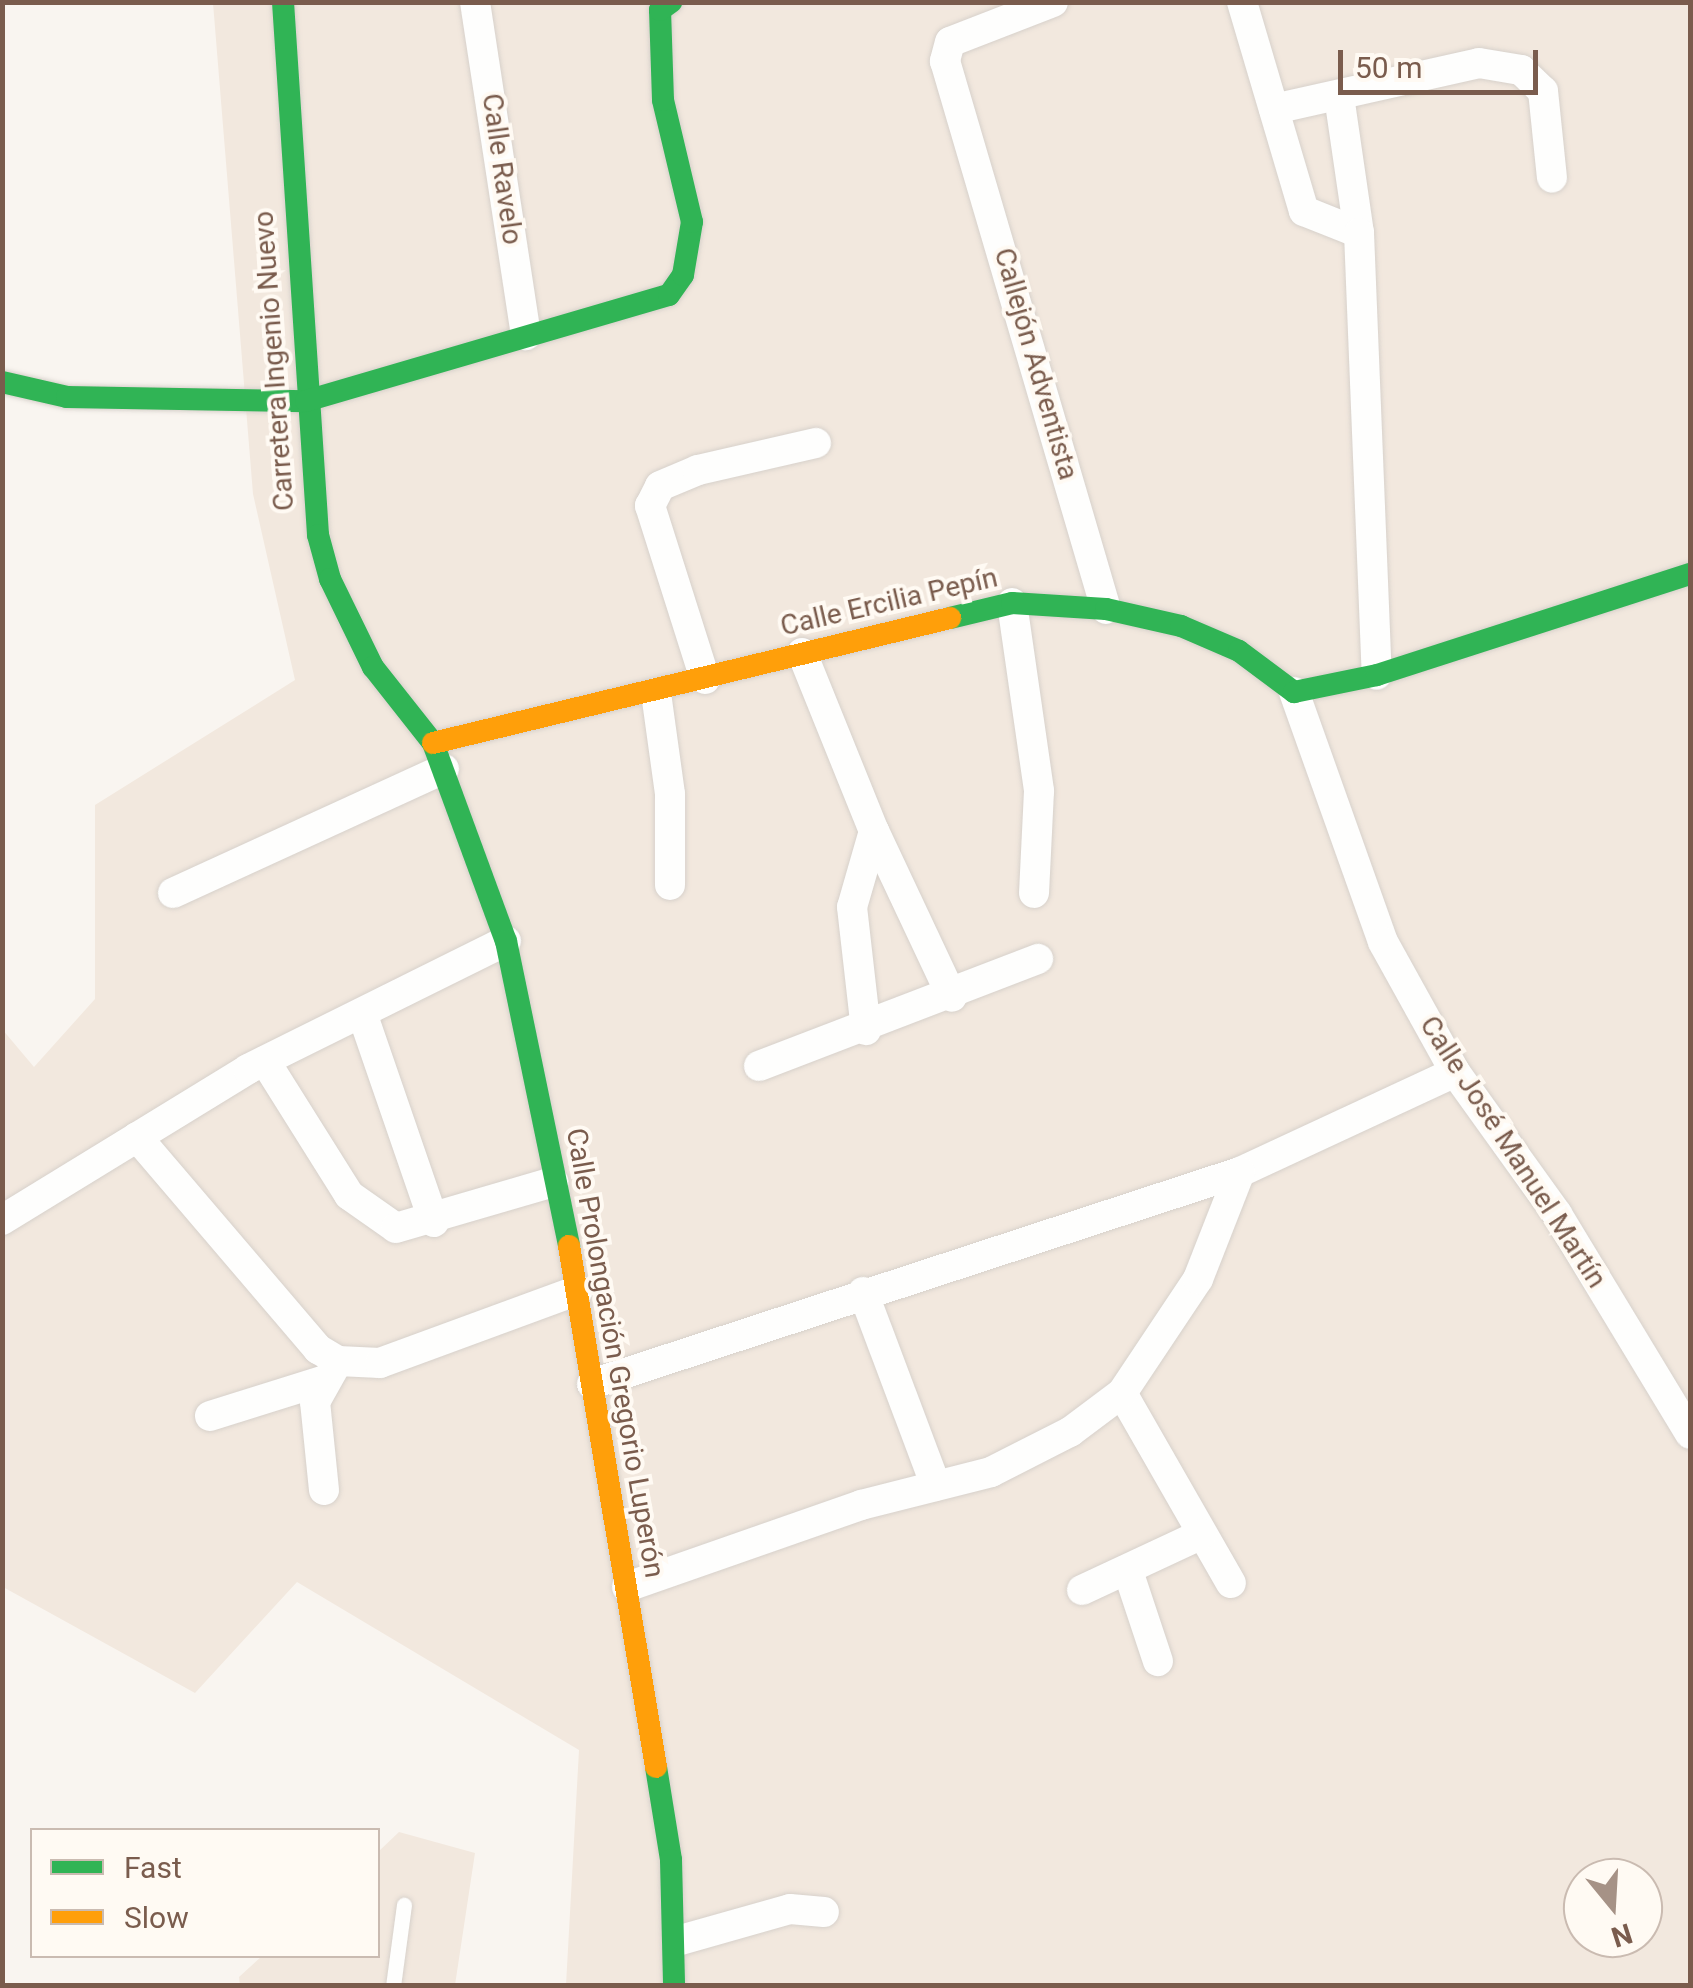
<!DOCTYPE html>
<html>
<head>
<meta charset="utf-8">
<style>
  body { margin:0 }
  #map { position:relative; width:1693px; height:1988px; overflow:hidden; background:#f9f5f0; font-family:Roboto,sans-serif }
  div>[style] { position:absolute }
  .residential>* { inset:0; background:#f2e8de }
  .roads { filter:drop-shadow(0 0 2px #d7d1cb) drop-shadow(0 0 2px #d7d1cb) }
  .lane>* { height:15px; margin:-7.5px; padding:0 7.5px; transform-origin:7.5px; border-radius:7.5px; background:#fefefd }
  .street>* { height:30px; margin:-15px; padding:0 15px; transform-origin:15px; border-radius:15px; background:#fefefd }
  .fast>* { height:22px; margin:-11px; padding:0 11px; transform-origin:11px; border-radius:11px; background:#30b455 }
  .slow>* { height:22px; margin:-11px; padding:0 11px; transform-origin:11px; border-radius:11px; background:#ff9f0a }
  span { translate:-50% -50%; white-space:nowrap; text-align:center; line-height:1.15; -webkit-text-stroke:8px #fffaf3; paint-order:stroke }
  .street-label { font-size:28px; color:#7a5c4d }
  .frame { position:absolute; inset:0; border:5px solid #7a5c4d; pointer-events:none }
  .legend { position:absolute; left:30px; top:1828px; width:350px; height:130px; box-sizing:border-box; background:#fffaf3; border:2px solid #cabbb1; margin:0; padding:12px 18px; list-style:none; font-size:30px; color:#7a5c4d }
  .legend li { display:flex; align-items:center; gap:20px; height:50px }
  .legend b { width:50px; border:2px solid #cabbb1 }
  .north { position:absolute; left:1563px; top:1858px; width:100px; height:100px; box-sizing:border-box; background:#fffaf3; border:2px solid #cabbb1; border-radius:50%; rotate:162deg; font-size:28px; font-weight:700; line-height:40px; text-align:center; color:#7a5c4d }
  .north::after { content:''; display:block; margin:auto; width:35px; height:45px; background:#a69286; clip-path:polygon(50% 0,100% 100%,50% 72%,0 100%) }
  .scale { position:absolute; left:1338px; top:50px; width:200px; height:45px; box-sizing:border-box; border:5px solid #7a5c4d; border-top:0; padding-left:12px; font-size:30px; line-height:35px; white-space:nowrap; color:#7a5c4d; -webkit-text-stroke:8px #fffaf3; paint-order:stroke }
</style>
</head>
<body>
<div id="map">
  <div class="residential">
    <div style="clip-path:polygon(evenodd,213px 3px,1690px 3px,1690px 1985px,566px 1985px,579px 1750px,297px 1582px,195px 1693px,3px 1587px,2px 1029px,34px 1067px,95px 999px,95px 805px,295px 680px,253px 494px,213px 3px,1583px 1878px,1643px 1878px,1643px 1938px,1583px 1938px,1583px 1878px)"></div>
    <div style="clip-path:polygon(399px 1832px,475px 1853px,455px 1985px,240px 1986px,239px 1977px,262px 1956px,378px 1956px,378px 1852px)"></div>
  </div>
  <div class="roads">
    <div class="lane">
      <div style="left:393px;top:1986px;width:82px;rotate:-82.3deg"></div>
    </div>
    <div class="street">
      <div style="left:475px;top:2px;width:337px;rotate:81.3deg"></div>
      <div style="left:1053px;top:2px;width:110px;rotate:158.8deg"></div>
      <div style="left:950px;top:42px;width:20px;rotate:105deg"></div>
      <div style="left:945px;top:61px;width:571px;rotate:73.63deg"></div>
      <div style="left:1242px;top:2px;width:218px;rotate:73.5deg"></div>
      <div style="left:1304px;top:211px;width:59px;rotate:21.8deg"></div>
      <div style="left:1339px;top:96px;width:138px;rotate:81.7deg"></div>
      <div style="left:1359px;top:233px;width:442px;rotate:87.7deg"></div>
      <div style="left:1274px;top:109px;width:210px;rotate:-12.6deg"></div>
      <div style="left:1479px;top:63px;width:43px;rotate:9.5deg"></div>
      <div style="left:1521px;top:70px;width:30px;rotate:44deg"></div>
      <div style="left:1543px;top:91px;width:87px;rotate:84.1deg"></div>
      <div style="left:1012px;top:603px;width:190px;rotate:81.8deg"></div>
      <div style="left:1039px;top:791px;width:102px;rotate:92.8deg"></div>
      <div style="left:802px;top:653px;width:192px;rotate:68deg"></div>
      <div style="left:874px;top:831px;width:79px;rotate:106.1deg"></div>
      <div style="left:852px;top:907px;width:124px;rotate:83.5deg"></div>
      <div style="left:705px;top:679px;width:182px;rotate:-107.6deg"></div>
      <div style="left:650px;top:506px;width:22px;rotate:-63deg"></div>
      <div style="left:660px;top:486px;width:41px;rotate:-22.8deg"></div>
      <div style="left:698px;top:470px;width:121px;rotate:-12.9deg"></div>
      <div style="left:1294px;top:692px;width:265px;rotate:70.4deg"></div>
      <div style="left:1383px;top:942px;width:149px;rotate:61deg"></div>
      <div style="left:1455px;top:1072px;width:175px;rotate:54.3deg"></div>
      <div style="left:1557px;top:1214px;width:257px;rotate:58.8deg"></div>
      <div style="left:656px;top:693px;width:102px;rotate:82.1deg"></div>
      <div style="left:670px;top:794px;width:91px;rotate:90deg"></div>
      <div style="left:874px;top:831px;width:183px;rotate:64.8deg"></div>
      <div style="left:173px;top:893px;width:298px;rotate:-24.6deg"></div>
      <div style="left:362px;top:1013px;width:221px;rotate:71deg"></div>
      <div style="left:265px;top:1061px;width:158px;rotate:57.9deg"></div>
      <div style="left:349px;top:1195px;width:57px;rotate:35.1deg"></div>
      <div style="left:396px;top:1228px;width:164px;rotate:-16.3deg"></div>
      <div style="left:759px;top:1066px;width:299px;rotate:-21deg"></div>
      <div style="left:137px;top:1137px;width:279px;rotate:49.5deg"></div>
      <div style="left:318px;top:1349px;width:23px;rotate:31deg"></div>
      <div style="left:338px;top:1361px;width:42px;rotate:2.7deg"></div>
      <div style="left:380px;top:1363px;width:211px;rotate:-20.2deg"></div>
      <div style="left:2px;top:1220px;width:289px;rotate:-31.5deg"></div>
      <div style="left:248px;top:1069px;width:288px;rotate:-26.4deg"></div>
      <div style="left:863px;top:1292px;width:207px;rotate:69.4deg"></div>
      <div style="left:592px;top:1384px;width:682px;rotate:-18.12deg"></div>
      <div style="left:1240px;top:1172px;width:237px;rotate:-24.9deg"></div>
      <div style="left:1122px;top:1393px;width:219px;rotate:60.2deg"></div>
      <div style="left:210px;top:1416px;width:117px;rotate:-17.4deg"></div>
      <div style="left:324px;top:1490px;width:88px;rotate:-95.8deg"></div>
      <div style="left:315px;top:1402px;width:47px;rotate:-60.7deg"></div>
      <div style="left:1128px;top:1571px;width:95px;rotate:71.6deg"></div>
      <div style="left:627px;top:1587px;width:248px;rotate:-19.3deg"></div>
      <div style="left:861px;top:1505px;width:134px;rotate:-14.2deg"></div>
      <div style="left:991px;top:1472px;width:89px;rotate:-26.9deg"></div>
      <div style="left:1070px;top:1432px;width:65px;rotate:-36.9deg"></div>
      <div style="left:1122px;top:1393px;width:137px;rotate:-56.3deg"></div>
      <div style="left:1198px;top:1279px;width:115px;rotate:-68.6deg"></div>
      <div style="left:1082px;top:1590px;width:132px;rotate:-25deg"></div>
      <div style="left:677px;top:1941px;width:117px;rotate:-15.8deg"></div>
      <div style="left:790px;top:1909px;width:34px;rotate:5deg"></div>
    </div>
    <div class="fast">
      <div style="left:283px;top:2px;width:534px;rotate:86.24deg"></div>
      <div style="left:318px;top:535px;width:46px;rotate:74.7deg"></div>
      <div style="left:330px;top:579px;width:98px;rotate:64deg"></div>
      <div style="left:373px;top:667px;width:97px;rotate:51.7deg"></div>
      <div style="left:433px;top:743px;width:211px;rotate:69.8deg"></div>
      <div style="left:506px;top:941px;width:311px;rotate:78.3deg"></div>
      <div style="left:2px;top:382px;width:67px;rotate:13deg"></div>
      <div style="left:67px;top:397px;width:239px;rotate:1deg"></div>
      <div style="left:306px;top:401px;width:378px;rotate:-16.3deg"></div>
      <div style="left:669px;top:295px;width:24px;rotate:-55deg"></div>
      <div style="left:683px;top:275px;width:54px;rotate:-80.4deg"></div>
      <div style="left:692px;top:222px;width:125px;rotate:-103.4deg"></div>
      <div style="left:663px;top:100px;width:90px;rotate:-91.9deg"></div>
      <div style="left:660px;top:10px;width:14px;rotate:-36deg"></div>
      <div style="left:950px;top:618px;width:64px;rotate:-13.6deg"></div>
      <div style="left:1012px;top:603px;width:94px;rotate:3.7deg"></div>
      <div style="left:1106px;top:609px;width:77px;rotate:12.8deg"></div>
      <div style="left:1181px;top:626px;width:63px;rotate:23.3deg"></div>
      <div style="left:1239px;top:651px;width:69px;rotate:36.7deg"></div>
      <div style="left:1294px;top:692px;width:85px;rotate:-11.6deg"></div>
      <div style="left:1377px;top:675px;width:329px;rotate:-17.9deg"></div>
      <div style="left:656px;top:1767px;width:94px;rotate:80.8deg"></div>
      <div style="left:671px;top:1860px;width:126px;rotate:88.6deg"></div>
    </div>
    <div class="slow">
      <div style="left:433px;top:743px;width:532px;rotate:-13.59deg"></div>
      <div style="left:569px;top:1246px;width:528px;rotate:80.52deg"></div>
    </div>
  </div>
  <div class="street-label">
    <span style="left:502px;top:169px;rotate:82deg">Calle Ravelo</span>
    <span style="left:274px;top:361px;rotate:-94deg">Carretera Ingenio Nuevo</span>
    <span style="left:1036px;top:364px;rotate:74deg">Callejón Adventista</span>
    <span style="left:889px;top:602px;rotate:-13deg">Calle Ercilia Pepín</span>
    <span style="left:1513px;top:1152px;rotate:57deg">Calle José Manuel Martín</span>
    <span style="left:615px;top:1353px;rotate:80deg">Calle Prolongación Gregorio Luperón</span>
  </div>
  <div class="frame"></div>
  <ul class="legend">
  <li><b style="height:12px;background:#30b455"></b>Fast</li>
  <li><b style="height:12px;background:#ff9f0a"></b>Slow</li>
  </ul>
  <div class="north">N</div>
  <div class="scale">50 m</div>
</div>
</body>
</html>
